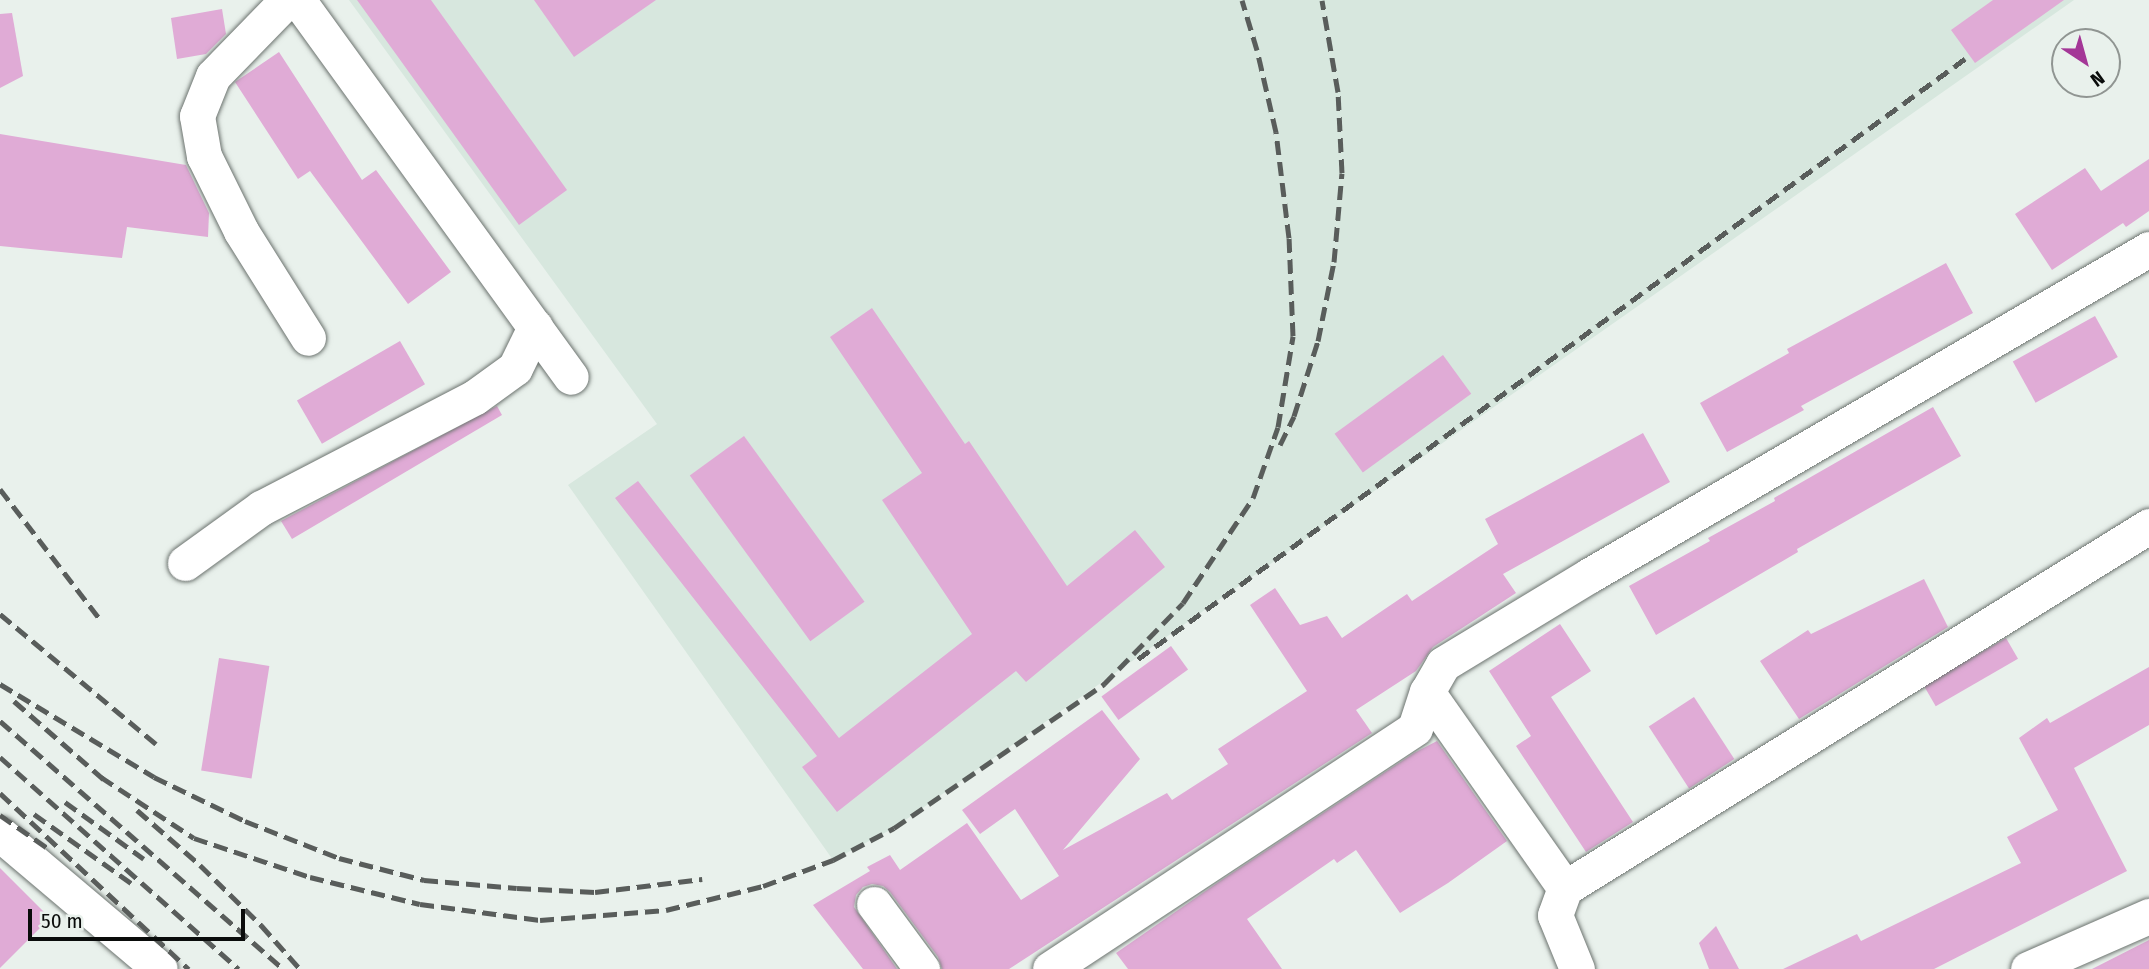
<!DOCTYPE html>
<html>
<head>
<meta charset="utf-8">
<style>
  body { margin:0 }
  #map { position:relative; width:2149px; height:969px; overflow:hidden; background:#e9f1ec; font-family:"Fira Sans Condensed",sans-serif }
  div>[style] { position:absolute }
  .built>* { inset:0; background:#d7e7de }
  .building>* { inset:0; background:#e0abd6; transform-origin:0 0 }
  .roads { filter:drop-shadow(0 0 2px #6c736f) drop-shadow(0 0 2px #6c736f) }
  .minor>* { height:35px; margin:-17.5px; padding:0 17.5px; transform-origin:17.5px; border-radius:17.5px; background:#fff }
  .rail>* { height:5px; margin-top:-2.5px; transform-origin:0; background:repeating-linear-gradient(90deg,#595d5b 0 14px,transparent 0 21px) }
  span { translate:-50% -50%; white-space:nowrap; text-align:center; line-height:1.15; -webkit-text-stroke:5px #e9f1ec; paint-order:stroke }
  .north { position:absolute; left:2051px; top:28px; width:70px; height:70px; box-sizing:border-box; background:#e9f1ec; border:2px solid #909592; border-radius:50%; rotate:144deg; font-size:19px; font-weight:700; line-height:28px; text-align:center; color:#0a0c0b }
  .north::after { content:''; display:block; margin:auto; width:24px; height:32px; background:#a43797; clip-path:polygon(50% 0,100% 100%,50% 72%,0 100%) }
  .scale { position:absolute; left:28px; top:909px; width:217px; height:32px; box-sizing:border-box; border:4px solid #0a0c0b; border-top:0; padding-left:9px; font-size:21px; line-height:24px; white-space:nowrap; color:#0a0c0b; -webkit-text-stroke:5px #e9f1ec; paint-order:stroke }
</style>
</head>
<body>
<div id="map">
  <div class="built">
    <div style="clip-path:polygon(349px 0,2074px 0,894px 828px,833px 860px,568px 485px,657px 424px)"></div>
  </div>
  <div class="building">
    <div style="clip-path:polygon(357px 0,431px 0,567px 190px,519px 225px)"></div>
    <div style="clip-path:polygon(534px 0,656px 0,574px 57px)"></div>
    <div style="clip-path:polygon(1993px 0,2064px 0,1975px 63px,1951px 30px)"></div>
    <div style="clip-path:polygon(222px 9px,226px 34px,206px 54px,177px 59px,171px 18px)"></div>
    <div style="clip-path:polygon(12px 13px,23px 76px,0 88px,0 14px)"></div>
    <div style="clip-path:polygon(279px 52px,362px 180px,376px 170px,451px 272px,408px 304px,310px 171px,298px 179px,235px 82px)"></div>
    <div style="clip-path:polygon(0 134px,186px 165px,209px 213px,208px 237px,127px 227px,122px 258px,0 246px)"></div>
    <div style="clip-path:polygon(2149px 159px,2149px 211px,2126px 227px,2123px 223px,2052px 270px,2015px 214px,2085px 168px,2101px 191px)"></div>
    <div style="clip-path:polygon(1946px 263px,1973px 313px,1801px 406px,1804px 410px,1727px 452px,1700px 403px,1789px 353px,1787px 349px)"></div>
    <div style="clip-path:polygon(872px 308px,965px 444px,969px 441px,1067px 586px,1135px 530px,1165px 567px,1026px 682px,1016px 671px,837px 812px,802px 767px,817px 756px,615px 498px,638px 481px,839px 738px,972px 634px,882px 500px,922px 473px,830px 337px)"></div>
    <div style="left:2095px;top:316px;width:47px;height:94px;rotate:61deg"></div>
    <div style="left:400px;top:341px;width:50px;height:119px;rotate:60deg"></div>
    <div style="left:1443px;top:355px;width:48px;height:134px;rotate:54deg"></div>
    <div style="clip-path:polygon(497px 406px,502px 415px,292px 539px,281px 521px)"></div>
    <div style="clip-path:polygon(1933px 407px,1961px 456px,1797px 549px,1798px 552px,1656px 635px,1629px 586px,1710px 541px,1708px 538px,1775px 501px,1774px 498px)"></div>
    <div style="clip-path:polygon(1643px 433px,1670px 482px,1503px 574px,1516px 593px,1433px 647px,1416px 671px,1356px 710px,1372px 733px,1009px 969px,942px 969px,938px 957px,890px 892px,883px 886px,872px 884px,863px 887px,856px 895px,854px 907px,897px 969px,863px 969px,813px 905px,870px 871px,867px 867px,890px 855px,900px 870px,967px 823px,1021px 900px,1059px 876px,1015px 809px,980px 834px,962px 810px,1102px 710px,1140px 759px,1063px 850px,1167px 793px,1172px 800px,1228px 764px,1218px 749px,1307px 691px,1250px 605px,1275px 588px,1300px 625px,1327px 616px,1342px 638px,1407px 594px,1412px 601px,1498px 544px,1485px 519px)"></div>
    <div style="left:744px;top:436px;width:205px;height:67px;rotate:54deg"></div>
    <div style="clip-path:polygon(1924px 579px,1948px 627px,1799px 719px,1760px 661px,1808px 630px,1811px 634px)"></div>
    <div style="clip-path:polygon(1560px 624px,1591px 671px,1551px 697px,1633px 822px,1586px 852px,1516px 746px,1531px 736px,1489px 671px)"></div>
    <div style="left:2006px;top:638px;width:24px;height:95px;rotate:60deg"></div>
    <div style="left:1171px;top:646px;width:29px;height:86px;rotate:54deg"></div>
    <div style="left:219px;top:658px;width:51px;height:114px;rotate:9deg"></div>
    <div style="clip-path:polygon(2149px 667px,2149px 725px,2074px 768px,2127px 871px,1934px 969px,1783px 969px,1857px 934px,1861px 941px,2021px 863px,2007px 837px,2058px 810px,2019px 738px,2047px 718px,2050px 723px)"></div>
    <div style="left:1694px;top:697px;width:74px;height:54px;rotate:57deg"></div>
    <div style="clip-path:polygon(1437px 741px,1507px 841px,1448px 883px,1400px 913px,1356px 850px,1337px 863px,1334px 859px,1247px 919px,1282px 969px,1128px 969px,1116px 953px,1220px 881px,1414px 753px)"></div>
    <div style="clip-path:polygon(0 868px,50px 918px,0 968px)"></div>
    <div style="clip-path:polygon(1716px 926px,1739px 969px,1709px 969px,1699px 943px)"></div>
    <div style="clip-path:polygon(2149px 940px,2149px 969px,2092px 969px)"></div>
  </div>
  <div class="roads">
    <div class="minor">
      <div style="left:287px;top:0;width:106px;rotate:134.2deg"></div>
      <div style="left:213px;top:76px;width:43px;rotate:111.8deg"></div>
      <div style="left:197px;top:116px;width:41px;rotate:80.1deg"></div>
      <div style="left:204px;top:156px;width:84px;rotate:63.7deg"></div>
      <div style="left:241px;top:231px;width:126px;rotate:57.9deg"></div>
      <div style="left:298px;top:0;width:465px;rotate:54.1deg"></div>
      <div style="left:185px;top:563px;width:94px;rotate:-35.9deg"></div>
      <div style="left:261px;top:508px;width:241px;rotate:-27.4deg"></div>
      <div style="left:475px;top:397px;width:49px;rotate:-35.9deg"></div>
      <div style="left:515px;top:368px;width:46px;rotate:-64deg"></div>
      <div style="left:1427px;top:692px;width:240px;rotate:54.9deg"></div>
      <div style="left:0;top:834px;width:209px;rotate:40.2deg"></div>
      <div style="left:874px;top:904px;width:81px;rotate:53.6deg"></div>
      <div style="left:1050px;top:969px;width:437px;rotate:-33.4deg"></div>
      <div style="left:1415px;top:728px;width:38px;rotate:-72deg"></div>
      <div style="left:1427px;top:692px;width:32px;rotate:-60deg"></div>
      <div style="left:1443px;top:664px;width:172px;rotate:-31.2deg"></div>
      <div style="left:1590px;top:575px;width:647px;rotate:-30.25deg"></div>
      <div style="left:1577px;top:969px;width:58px;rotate:-112.2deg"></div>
      <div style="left:1555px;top:915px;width:29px;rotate:-70deg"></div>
      <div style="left:1565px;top:888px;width:687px;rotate:-31.79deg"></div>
      <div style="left:2028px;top:969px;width:132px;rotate:-23.7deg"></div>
    </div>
  </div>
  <div class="rail">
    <div style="left:1280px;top:445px;width:32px;rotate:-64deg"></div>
    <div style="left:1294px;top:416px;width:79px;rotate:-72.3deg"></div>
    <div style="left:1318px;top:341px;width:81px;rotate:-78.6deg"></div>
    <div style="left:1334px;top:262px;width:89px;rotate:-84.9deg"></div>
    <div style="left:1342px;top:173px;width:81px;rotate:-92.8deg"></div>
    <div style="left:1338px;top:92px;width:93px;rotate:-99.9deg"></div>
    <div style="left:0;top:489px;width:163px;rotate:52.5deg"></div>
    <div style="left:0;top:614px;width:203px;rotate:39.8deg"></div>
    <div style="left:1138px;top:659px;width:1027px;rotate:-35.97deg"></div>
    <div style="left:0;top:684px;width:180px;rotate:31.1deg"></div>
    <div style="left:154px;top:777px;width:101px;rotate:25.8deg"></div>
    <div style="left:245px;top:821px;width:101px;rotate:21.5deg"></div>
    <div style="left:339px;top:858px;width:88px;rotate:14.5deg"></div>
    <div style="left:424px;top:880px;width:93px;rotate:4.9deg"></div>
    <div style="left:517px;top:888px;width:78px;rotate:2.9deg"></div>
    <div style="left:595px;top:892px;width:108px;rotate:-6.9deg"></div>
    <div style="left:14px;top:701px;width:126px;rotate:41.1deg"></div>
    <div style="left:0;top:721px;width:376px;rotate:41.2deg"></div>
    <div style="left:0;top:757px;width:319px;rotate:41.6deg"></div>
    <div style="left:101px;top:777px;width:111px;rotate:33.3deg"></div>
    <div style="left:194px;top:838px;width:122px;rotate:18.6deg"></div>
    <div style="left:310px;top:877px;width:113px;rotate:13.8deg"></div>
    <div style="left:420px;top:904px;width:121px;rotate:7.6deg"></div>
    <div style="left:540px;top:920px;width:126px;rotate:-4.5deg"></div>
    <div style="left:666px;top:910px;width:100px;rotate:-13.9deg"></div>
    <div style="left:763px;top:886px;width:75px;rotate:-20.4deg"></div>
    <div style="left:833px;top:860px;width:69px;rotate:-27.7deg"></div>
    <div style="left:894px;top:828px;width:255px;rotate:-34.4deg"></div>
    <div style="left:1104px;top:684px;width:113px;rotate:-45.7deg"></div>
    <div style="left:1183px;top:603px;width:126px;rotate:-56.3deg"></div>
    <div style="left:1253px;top:498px;width:75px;rotate:-70.6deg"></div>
    <div style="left:1278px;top:427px;width:92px;rotate:-80.6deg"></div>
    <div style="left:1293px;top:336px;width:98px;rotate:-92.3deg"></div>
    <div style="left:1289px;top:238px;width:107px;rotate:-97deg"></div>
    <div style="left:1276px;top:132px;width:84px;rotate:-103deg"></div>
    <div style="left:1257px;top:50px;width:52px;rotate:-106.7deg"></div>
    <div style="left:0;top:793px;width:258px;rotate:43deg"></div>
    <div style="left:65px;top:802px;width:97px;rotate:35.8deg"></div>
    <div style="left:137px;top:810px;width:84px;rotate:41.1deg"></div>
    <div style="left:200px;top:865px;width:86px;rotate:44.5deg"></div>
    <div style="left:261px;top:925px;width:59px;rotate:48.4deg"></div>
    <div style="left:34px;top:814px;width:119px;rotate:35.4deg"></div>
    <div style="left:0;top:815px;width:60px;rotate:34.8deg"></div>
  </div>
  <div class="north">N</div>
  <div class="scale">50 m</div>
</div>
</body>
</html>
